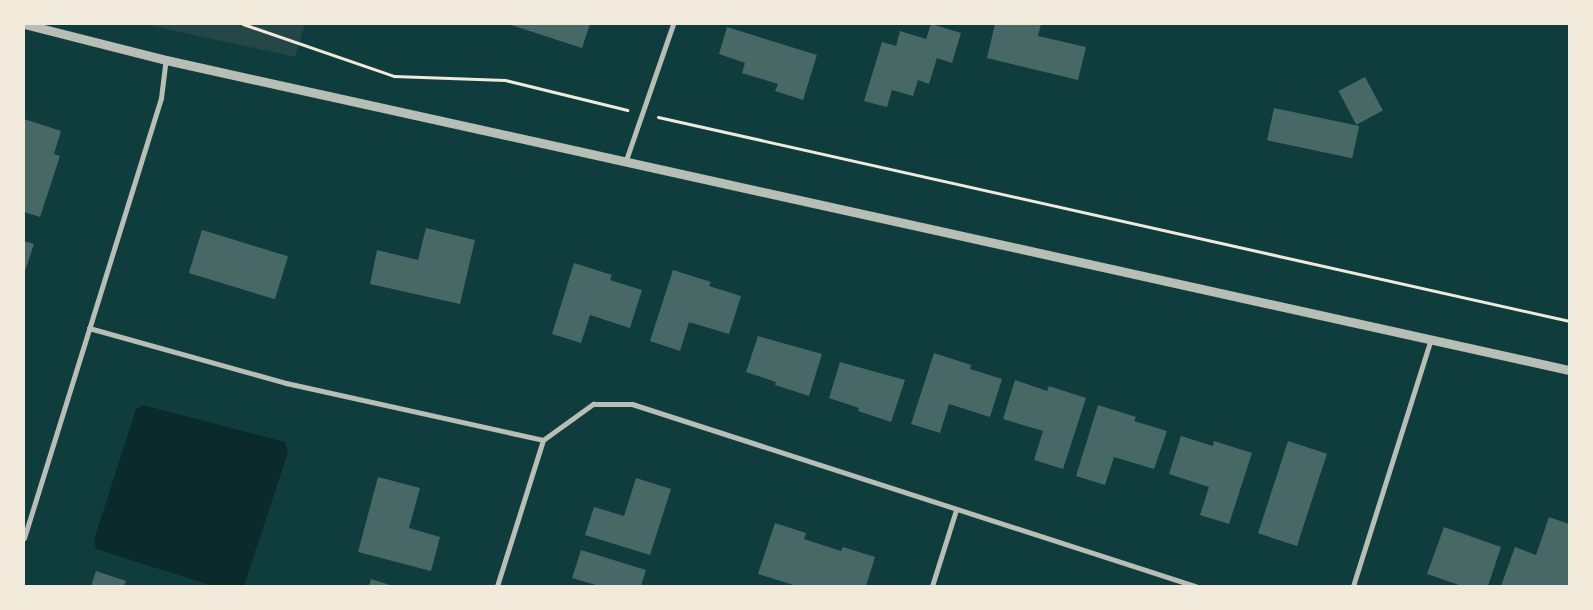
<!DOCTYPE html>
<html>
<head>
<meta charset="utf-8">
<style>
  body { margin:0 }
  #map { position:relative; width:1593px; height:610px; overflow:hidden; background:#0f3d3e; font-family:"Public Sans",sans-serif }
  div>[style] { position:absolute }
  .green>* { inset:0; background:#244646 }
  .water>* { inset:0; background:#0a2a2b }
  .building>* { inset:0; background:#486865; transform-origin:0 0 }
  .path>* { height:3px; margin:-1.5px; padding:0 1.5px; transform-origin:1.5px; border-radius:1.5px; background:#f1e9da }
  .minor>* { height:5px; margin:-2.5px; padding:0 2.5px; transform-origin:2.5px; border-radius:2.5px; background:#b8beb3 }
  .tertiary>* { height:9px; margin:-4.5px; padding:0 4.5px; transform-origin:4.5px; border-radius:4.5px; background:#b8beb3 }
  span { translate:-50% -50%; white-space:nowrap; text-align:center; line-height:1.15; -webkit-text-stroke:5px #f1e9da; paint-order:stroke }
  .frame { position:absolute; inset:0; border:25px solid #f1e9da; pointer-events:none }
</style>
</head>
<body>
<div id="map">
  <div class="green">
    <div style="clip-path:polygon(144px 24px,305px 24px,295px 57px)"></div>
  </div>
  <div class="water">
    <div style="clip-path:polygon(143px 405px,285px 442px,288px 452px,244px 586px,213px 586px,96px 549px,94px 540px,136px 409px)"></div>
  </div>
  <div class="building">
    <div style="clip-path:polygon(508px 24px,590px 24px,582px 48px)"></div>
    <div style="clip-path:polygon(931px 24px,961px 33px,952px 63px,937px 58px,929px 84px,918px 80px,913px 96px,892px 90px,887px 107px,864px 101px,882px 42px,896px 46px,900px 31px,926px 39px)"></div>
    <div style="clip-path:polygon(995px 24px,1041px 24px,1038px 36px,1086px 47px,1078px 80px,987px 58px)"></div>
    <div style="clip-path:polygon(727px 27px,817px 55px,803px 100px,775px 91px,778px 84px,742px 73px,745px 63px,719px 54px)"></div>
    <div style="left:1365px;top:77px;width:38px;height:30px;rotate:62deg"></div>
    <div style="left:1274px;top:108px;width:87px;height:33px;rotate:12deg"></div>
    <div style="clip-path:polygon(24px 119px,61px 131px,54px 154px,60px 156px,40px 217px,24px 212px)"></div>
    <div style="clip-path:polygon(426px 228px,475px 240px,460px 304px,370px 284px,377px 250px,418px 260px)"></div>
    <div style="left:202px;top:230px;width:90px;height:45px;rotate:17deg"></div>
    <div style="clip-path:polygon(24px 241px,34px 244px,24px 274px)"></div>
    <div style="clip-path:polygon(574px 263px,612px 275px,610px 280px,642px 290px,630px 328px,590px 315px,581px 343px,552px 334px)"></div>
    <div style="clip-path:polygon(673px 270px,711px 282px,709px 286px,741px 296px,729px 334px,689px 322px,680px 351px,650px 341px)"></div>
    <div style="clip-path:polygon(758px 336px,822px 354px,809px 396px,775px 385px,776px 382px,746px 372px)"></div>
    <div style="clip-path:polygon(934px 353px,971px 365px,970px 369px,1002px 379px,990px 417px,949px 404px,940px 433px,911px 424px)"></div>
    <div style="clip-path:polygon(840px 362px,905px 380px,891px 422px,858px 411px,859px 408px,829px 398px)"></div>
    <div style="clip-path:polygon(1015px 380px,1047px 391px,1049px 386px,1086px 398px,1063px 469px,1034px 460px,1043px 431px,1003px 419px)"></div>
    <div style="clip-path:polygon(1098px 405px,1136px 417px,1134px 421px,1167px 431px,1154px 469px,1114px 457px,1105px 485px,1076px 476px)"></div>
    <div style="clip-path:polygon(1181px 436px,1213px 446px,1214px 441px,1252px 453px,1229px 524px,1200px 515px,1209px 487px,1169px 474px)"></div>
    <div style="left:1288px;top:441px;width:41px;height:97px;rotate:18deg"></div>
    <div style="clip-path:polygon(378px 477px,420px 488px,409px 528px,440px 537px,431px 571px,358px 552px)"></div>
    <div style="clip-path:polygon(636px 478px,671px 489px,650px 555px,585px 535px,594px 507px,624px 516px)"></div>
    <div style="clip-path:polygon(1549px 517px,1569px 524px,1569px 586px,1501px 586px,1515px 547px,1536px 555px)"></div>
    <div style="clip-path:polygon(775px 523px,806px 533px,804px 539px,841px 551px,843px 547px,875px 557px,866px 586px,797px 586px,758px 574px)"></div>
    <div style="clip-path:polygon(1444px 527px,1501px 547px,1488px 586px,1462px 586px,1427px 574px)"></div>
    <div style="clip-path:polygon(581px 550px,646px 570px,641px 586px,599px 586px,572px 578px)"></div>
    <div style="clip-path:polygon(96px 571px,126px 581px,124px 586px,91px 586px)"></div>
    <div style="clip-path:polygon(371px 579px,393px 586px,369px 586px)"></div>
  </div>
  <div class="path">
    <div style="left:243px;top:24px;width:160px;rotate:19deg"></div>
    <div style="left:394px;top:76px;width:111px;rotate:2.1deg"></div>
    <div style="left:505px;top:80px;width:126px;rotate:13.8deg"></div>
    <div style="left:658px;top:117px;width:934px;rotate:12.62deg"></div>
  </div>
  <div class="minor">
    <div style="left:626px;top:160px;width:144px;rotate:-70.9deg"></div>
    <div style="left:89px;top:328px;width:205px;rotate:15.6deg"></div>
    <div style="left:286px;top:383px;width:263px;rotate:12.5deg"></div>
    <div style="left:24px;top:538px;width:461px;rotate:-72.7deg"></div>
    <div style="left:161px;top:98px;width:38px;rotate:-83deg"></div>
    <div style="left:497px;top:586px;width:153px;rotate:-72.5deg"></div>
    <div style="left:543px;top:440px;width:62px;rotate:-35.8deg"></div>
    <div style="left:593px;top:404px;width:39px"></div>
    <div style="left:632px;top:404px;width:592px;rotate:17.91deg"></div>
    <div style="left:932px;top:586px;width:80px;rotate:-72.5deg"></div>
    <div style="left:1353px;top:586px;width:259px;rotate:-72.5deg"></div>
  </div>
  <div class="tertiary">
    <div style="left:24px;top:24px;width:146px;rotate:14.2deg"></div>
    <div style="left:166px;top:60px;width:1437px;rotate:12.46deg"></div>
  </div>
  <div class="frame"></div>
</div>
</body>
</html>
